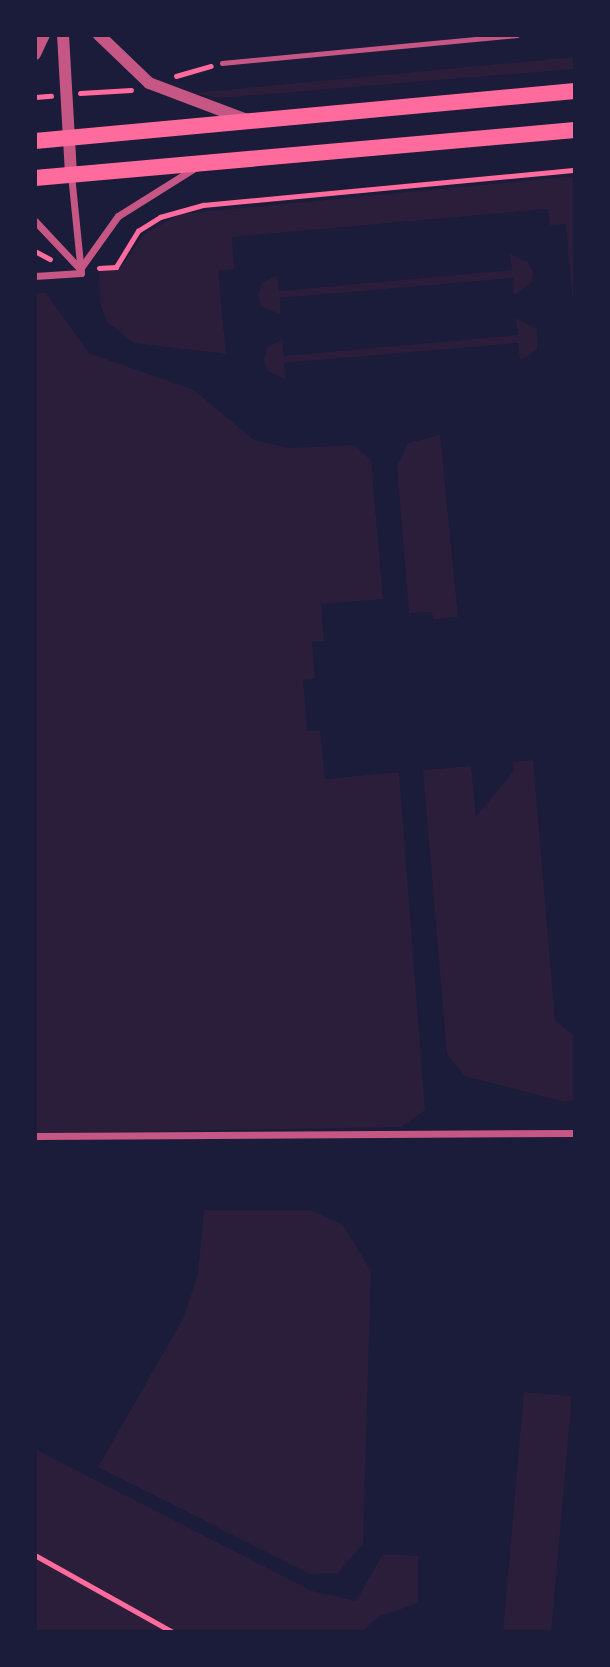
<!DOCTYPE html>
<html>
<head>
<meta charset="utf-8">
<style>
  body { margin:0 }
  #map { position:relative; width:610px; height:1667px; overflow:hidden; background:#1b1b3a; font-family:"Alegreya Sans",sans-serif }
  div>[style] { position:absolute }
  .green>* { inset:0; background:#2a1e3b; transform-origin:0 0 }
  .path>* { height:4.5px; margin:-2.25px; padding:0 2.25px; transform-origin:2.25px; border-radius:2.25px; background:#ff6b9d }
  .service>* { height:4.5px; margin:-2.25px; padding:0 2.25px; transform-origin:2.25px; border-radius:2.25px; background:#c65784 }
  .minor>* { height:7px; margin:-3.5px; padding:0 3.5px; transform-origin:3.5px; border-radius:3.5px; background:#c65784 }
  .tertiary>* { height:12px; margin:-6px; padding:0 6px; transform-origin:6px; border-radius:6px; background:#c65784 }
  .primary>* { height:16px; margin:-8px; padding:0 8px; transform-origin:8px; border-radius:8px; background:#ff6b9d }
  span { translate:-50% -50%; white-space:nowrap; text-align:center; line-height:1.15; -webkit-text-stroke:7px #1b1b3a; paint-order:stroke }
  .frame { position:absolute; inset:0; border:37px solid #1b1b3a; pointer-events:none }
</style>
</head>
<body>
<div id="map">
  <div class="green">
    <div style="clip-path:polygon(575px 57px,575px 69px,219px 98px,192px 93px)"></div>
    <div style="clip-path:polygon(575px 176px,575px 327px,566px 224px,550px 225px,548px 209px,232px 237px,234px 269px,218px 271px,226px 354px,134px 343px,107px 322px,100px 303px,99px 270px,120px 269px,144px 234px,180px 214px)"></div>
    <div style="clip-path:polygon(510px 254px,528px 262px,533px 272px,532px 282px,514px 295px,513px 278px,280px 298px,280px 314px,262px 307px,258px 296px,261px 284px,277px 275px,279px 291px,512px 270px)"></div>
    <div style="clip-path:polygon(45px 292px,89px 353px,194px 390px,254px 440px,288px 448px,354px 445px,371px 460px,383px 599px,321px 604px,324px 641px,312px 642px,315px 679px,303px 680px,304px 690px,307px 731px,320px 730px,325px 779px,399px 772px,425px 1110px,401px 1127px,35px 1133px,35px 294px)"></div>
    <div style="clip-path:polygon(516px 318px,537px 329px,537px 349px,526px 358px,520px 359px,518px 343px,284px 363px,285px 379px,268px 371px,264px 360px,267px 348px,282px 339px,284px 356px,518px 335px)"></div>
    <div style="clip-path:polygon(440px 435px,458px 617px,433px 619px,432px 612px,409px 613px,397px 467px,408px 443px)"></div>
    <div style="clip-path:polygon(533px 760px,555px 1020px,575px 1037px,575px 1100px,564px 1102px,465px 1076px,447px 1054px,423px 770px,471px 766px,476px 816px,514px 771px,513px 762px)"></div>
    <div style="clip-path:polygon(204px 1210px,311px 1210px,343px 1225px,371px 1271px,363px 1544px,338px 1573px,310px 1574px,98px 1467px,184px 1317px,198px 1273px)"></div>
    <div style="left:524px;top:1392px;width:48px;height:240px;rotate:5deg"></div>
    <div style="clip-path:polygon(35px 1449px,312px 1591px,356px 1601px,383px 1554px,418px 1556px,418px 1603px,378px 1617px,361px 1632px,35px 1632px)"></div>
  </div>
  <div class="path">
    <div style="left:176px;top:76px;width:36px;rotate:-16deg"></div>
    <div style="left:80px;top:93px;width:51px;rotate:-3.4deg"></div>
    <div style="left:35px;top:97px;width:16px;rotate:-4deg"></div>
    <div style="left:35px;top:251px;width:17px;rotate:28deg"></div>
    <div style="left:99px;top:268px;width:17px;rotate:-3deg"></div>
    <div style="left:116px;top:267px;width:42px;rotate:-58.6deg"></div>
    <div style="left:138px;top:231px;width:26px;rotate:-32deg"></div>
    <div style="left:160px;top:217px;width:45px;rotate:-15.6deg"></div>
    <div style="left:203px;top:205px;width:374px;rotate:-5.4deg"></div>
    <div style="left:35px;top:1555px;width:158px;rotate:29.2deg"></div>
  </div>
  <div class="service">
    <div style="left:222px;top:63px;width:296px;rotate:-5.4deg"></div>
  </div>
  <div class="minor">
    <div style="left:35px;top:221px;width:66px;rotate:46.8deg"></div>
    <div style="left:80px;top:269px;width:65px;rotate:-54.4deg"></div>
    <div style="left:118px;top:216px;width:89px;rotate:-32.1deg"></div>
    <div style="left:35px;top:276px;width:46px;rotate:-3.7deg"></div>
    <div style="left:81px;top:273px;width:99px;rotate:-95.8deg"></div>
    <div style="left:35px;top:1136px;width:540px;rotate:-0.32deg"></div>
  </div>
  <div class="tertiary">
    <div style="left:63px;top:35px;width:140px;rotate:86.7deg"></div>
    <div style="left:99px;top:35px;width:69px;rotate:43.8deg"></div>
    <div style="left:149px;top:83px;width:105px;rotate:20.7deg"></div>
    <div style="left:35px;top:54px;width:21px;rotate:-65deg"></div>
  </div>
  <div class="primary">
    <div style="left:35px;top:141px;width:542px;rotate:-5.29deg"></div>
    <div style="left:35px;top:178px;width:542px;rotate:-5.08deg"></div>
  </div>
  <div class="frame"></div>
</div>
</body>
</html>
